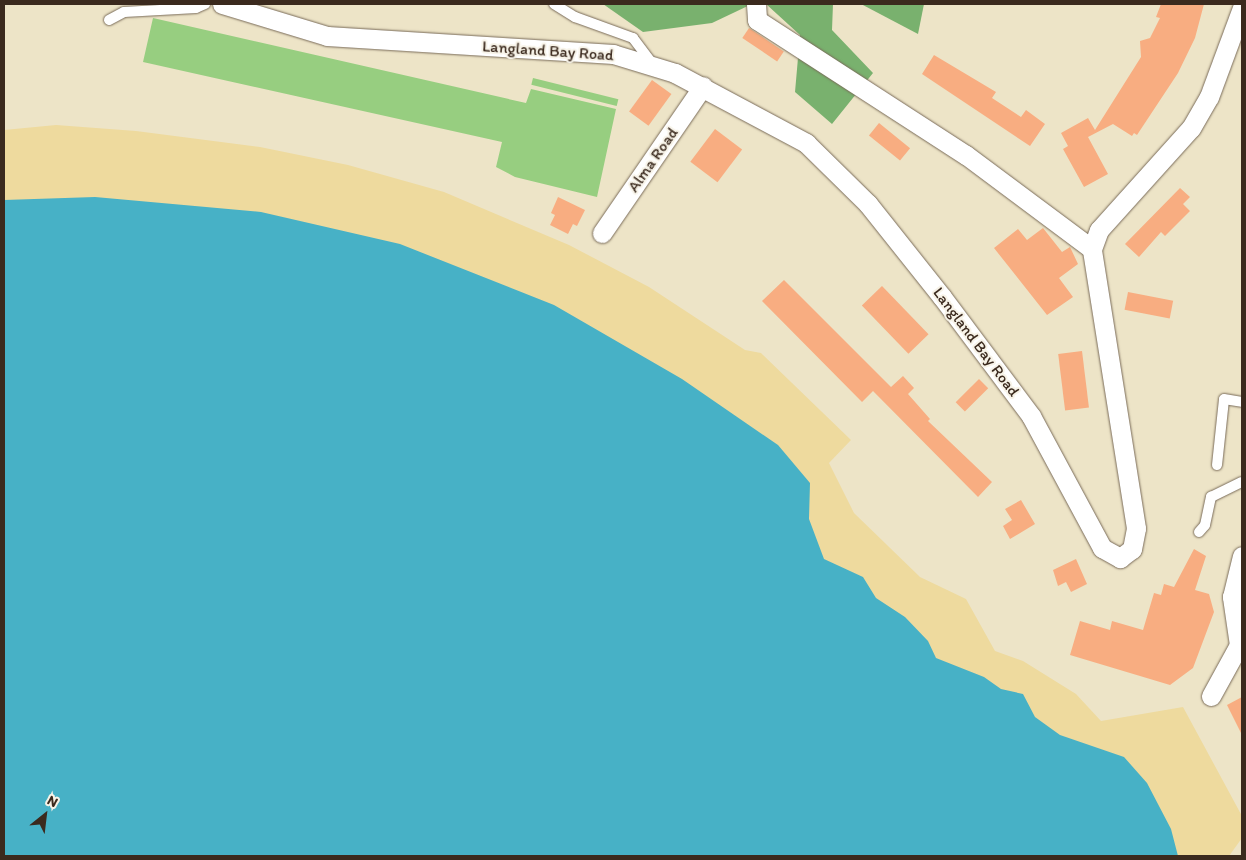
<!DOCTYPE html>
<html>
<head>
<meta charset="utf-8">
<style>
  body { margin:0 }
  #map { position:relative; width:1246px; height:860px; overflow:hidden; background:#ede4c7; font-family:Itim,sans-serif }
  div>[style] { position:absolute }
  .green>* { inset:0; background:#97ce80; transform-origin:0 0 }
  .forest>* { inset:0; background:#79b16e }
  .sand>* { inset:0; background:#eeda9e }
  .water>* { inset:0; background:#47b1c6 }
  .building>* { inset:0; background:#f8ad81; transform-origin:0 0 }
  .roads { filter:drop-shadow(0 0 1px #796b59) drop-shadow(0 0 1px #796b59) }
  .service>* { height:10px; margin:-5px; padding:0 5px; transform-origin:5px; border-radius:5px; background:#fff }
  .minor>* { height:19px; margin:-9.5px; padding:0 9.5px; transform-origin:9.5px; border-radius:9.5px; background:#fff }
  span { translate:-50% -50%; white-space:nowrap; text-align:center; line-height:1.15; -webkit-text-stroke:4px #f7f3e8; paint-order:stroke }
  .street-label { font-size:16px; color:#3b2a1e }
  .frame { position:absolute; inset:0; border:5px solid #3b2a1e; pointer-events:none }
  .north { position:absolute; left:20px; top:790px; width:50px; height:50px; -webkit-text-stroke:4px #f7f3e8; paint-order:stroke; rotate:29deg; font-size:14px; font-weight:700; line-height:20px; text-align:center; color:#3b2a1e }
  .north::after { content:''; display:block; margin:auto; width:18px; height:22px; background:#3b2a1e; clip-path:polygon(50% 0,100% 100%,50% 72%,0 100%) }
</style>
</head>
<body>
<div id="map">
  <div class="green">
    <div style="clip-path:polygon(153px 18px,526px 103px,531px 89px,616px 109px,597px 197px,515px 177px,496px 167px,502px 142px,143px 62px)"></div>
    <div style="left:533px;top:78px;width:88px;height:7px;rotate:14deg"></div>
  </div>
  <div class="forest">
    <div style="clip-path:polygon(603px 4px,752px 4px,712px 23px,643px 32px)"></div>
    <div style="clip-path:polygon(766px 4px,833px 4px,832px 30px,873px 73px,832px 124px,795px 92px,800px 35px)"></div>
    <div style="clip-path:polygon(861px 4px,924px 4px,918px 34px)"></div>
  </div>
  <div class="sand">
    <div style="clip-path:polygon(56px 125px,136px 131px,260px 147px,348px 165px,444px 192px,569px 245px,649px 287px,745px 350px,761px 353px,851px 440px,829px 463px,854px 513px,920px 577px,966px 599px,995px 651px,1023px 661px,1076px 694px,1101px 721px,1183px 707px,1242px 816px,1242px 838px,1229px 856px,1052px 856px,4px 403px,4px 130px)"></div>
  </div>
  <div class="water">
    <div style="clip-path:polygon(95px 197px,261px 212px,400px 244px,554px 305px,682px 379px,778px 445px,810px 483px,809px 519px,824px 559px,863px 577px,876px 598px,905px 617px,928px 641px,936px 658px,984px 677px,1001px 689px,1023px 694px,1035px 717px,1060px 735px,1124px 757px,1147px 783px,1171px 829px,1178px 856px,4px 856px,4px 200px)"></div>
  </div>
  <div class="building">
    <div style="clip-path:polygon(1161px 4px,1204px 4px,1195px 38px,1178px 73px,1137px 135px,1134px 133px,1132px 136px,1113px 124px,1088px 137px,1108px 174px,1084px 187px,1063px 149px,1068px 146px,1061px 133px,1088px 118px,1095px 130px,1141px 57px,1140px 41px,1150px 38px,1160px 18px,1156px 17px)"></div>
    <div style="left:749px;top:28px;width:42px;height:12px;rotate:34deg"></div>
    <div style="clip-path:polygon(934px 55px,996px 92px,992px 98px,1021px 117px,1026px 110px,1045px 124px,1030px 146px,922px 74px)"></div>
    <div style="left:652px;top:80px;width:24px;height:39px;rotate:36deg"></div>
    <div style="left:879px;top:123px;width:40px;height:16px;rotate:39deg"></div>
    <div style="left:715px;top:129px;width:34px;height:41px;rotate:37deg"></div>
    <div style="clip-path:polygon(1180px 188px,1190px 197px,1183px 204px,1190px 211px,1165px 236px,1161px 232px,1139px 257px,1125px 244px)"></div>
    <div style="clip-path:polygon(558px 197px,585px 210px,577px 226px,573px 224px,568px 234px,550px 225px,555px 215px,551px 213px)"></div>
    <div style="clip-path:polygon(1043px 228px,1062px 252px,1070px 247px,1078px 264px,1059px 278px,1073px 297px,1047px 315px,994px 248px,1018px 229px,1027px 240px)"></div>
    <div style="clip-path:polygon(784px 280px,891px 387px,903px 376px,914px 388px,908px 394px,930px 419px,928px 421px,992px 482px,978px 497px,873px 391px,862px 402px,762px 301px)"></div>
    <div style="left:882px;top:286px;width:67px;height:28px;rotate:46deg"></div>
    <div style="left:1128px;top:292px;width:46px;height:18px;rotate:11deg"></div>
    <div style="left:1082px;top:351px;width:57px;height:24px;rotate:83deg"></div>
    <div style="left:979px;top:379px;width:13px;height:33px;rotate:45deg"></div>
    <div style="clip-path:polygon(1021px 500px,1035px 524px,1010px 539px,1003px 526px,1012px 520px,1005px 509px)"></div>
    <div style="clip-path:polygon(1194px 549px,1206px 556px,1195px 590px,1209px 594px,1214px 612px,1193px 668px,1170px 685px,1070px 655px,1080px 621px,1110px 630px,1112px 621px,1143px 630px,1154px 593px,1161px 595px,1164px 584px,1174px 587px)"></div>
    <div style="clip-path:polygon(1076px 559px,1087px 584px,1071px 592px,1066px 582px,1058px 586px,1053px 570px)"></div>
    <div style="clip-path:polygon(1242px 697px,1242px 735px,1227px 705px)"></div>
  </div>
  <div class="roads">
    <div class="service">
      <div style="left:554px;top:4px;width:25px;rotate:32deg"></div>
      <div style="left:575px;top:17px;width:62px;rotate:19.9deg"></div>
      <div style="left:633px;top:38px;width:31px;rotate:53deg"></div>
      <div style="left:109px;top:20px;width:17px;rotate:-28deg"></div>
      <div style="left:124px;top:12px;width:72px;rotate:-3.2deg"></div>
      <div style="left:196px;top:8px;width:10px;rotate:-24deg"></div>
      <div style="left:1217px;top:465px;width:66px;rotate:-83.9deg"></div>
      <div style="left:1224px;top:399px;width:18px;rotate:9deg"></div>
      <div style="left:1199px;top:532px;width:9px;rotate:-49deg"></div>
      <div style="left:1205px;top:525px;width:29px;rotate:-78deg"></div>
      <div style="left:1211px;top:497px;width:34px;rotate:-26deg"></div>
    </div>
    <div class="minor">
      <div style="left:222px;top:4px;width:110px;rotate:16.9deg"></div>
      <div style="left:327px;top:36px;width:287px;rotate:3.6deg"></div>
      <div style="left:613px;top:54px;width:65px;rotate:17deg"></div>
      <div style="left:675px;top:73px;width:149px;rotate:28.1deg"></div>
      <div style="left:806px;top:143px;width:87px;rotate:44.5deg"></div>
      <div style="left:868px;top:204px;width:119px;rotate:51.5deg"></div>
      <div style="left:942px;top:297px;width:149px;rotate:53.2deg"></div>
      <div style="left:1031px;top:416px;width:150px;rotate:61.7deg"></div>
      <div style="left:1102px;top:548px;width:21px;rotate:29deg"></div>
      <div style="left:1120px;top:558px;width:15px;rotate:-37deg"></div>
      <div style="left:1132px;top:549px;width:21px;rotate:-79deg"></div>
      <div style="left:1136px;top:528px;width:282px;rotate:-99deg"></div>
      <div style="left:1092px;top:249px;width:20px;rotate:-70deg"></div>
      <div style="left:1099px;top:230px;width:137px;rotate:-48deg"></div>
      <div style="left:1191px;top:128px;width:36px;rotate:-60deg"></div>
      <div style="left:1209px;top:97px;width:95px;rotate:-69.7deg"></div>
      <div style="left:756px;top:4px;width:16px;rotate:86deg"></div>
      <div style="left:757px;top:20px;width:249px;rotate:32.9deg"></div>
      <div style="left:966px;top:155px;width:157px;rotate:36.7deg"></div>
      <div style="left:602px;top:233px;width:178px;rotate:-55.5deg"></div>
      <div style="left:1211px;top:696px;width:58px;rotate:-61.2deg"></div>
      <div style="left:1239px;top:645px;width:49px;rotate:-98.3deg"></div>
      <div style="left:1232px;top:597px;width:42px;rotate:-76.3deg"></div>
    </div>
  </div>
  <div class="street-label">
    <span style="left:548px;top:51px;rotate:4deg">Langland Bay Road</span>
    <span style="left:653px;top:160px;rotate:-55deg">Alma Road</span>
    <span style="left:976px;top:342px;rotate:53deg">Langland Bay Road</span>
  </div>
  <div class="frame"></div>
  <div class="north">N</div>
</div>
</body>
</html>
